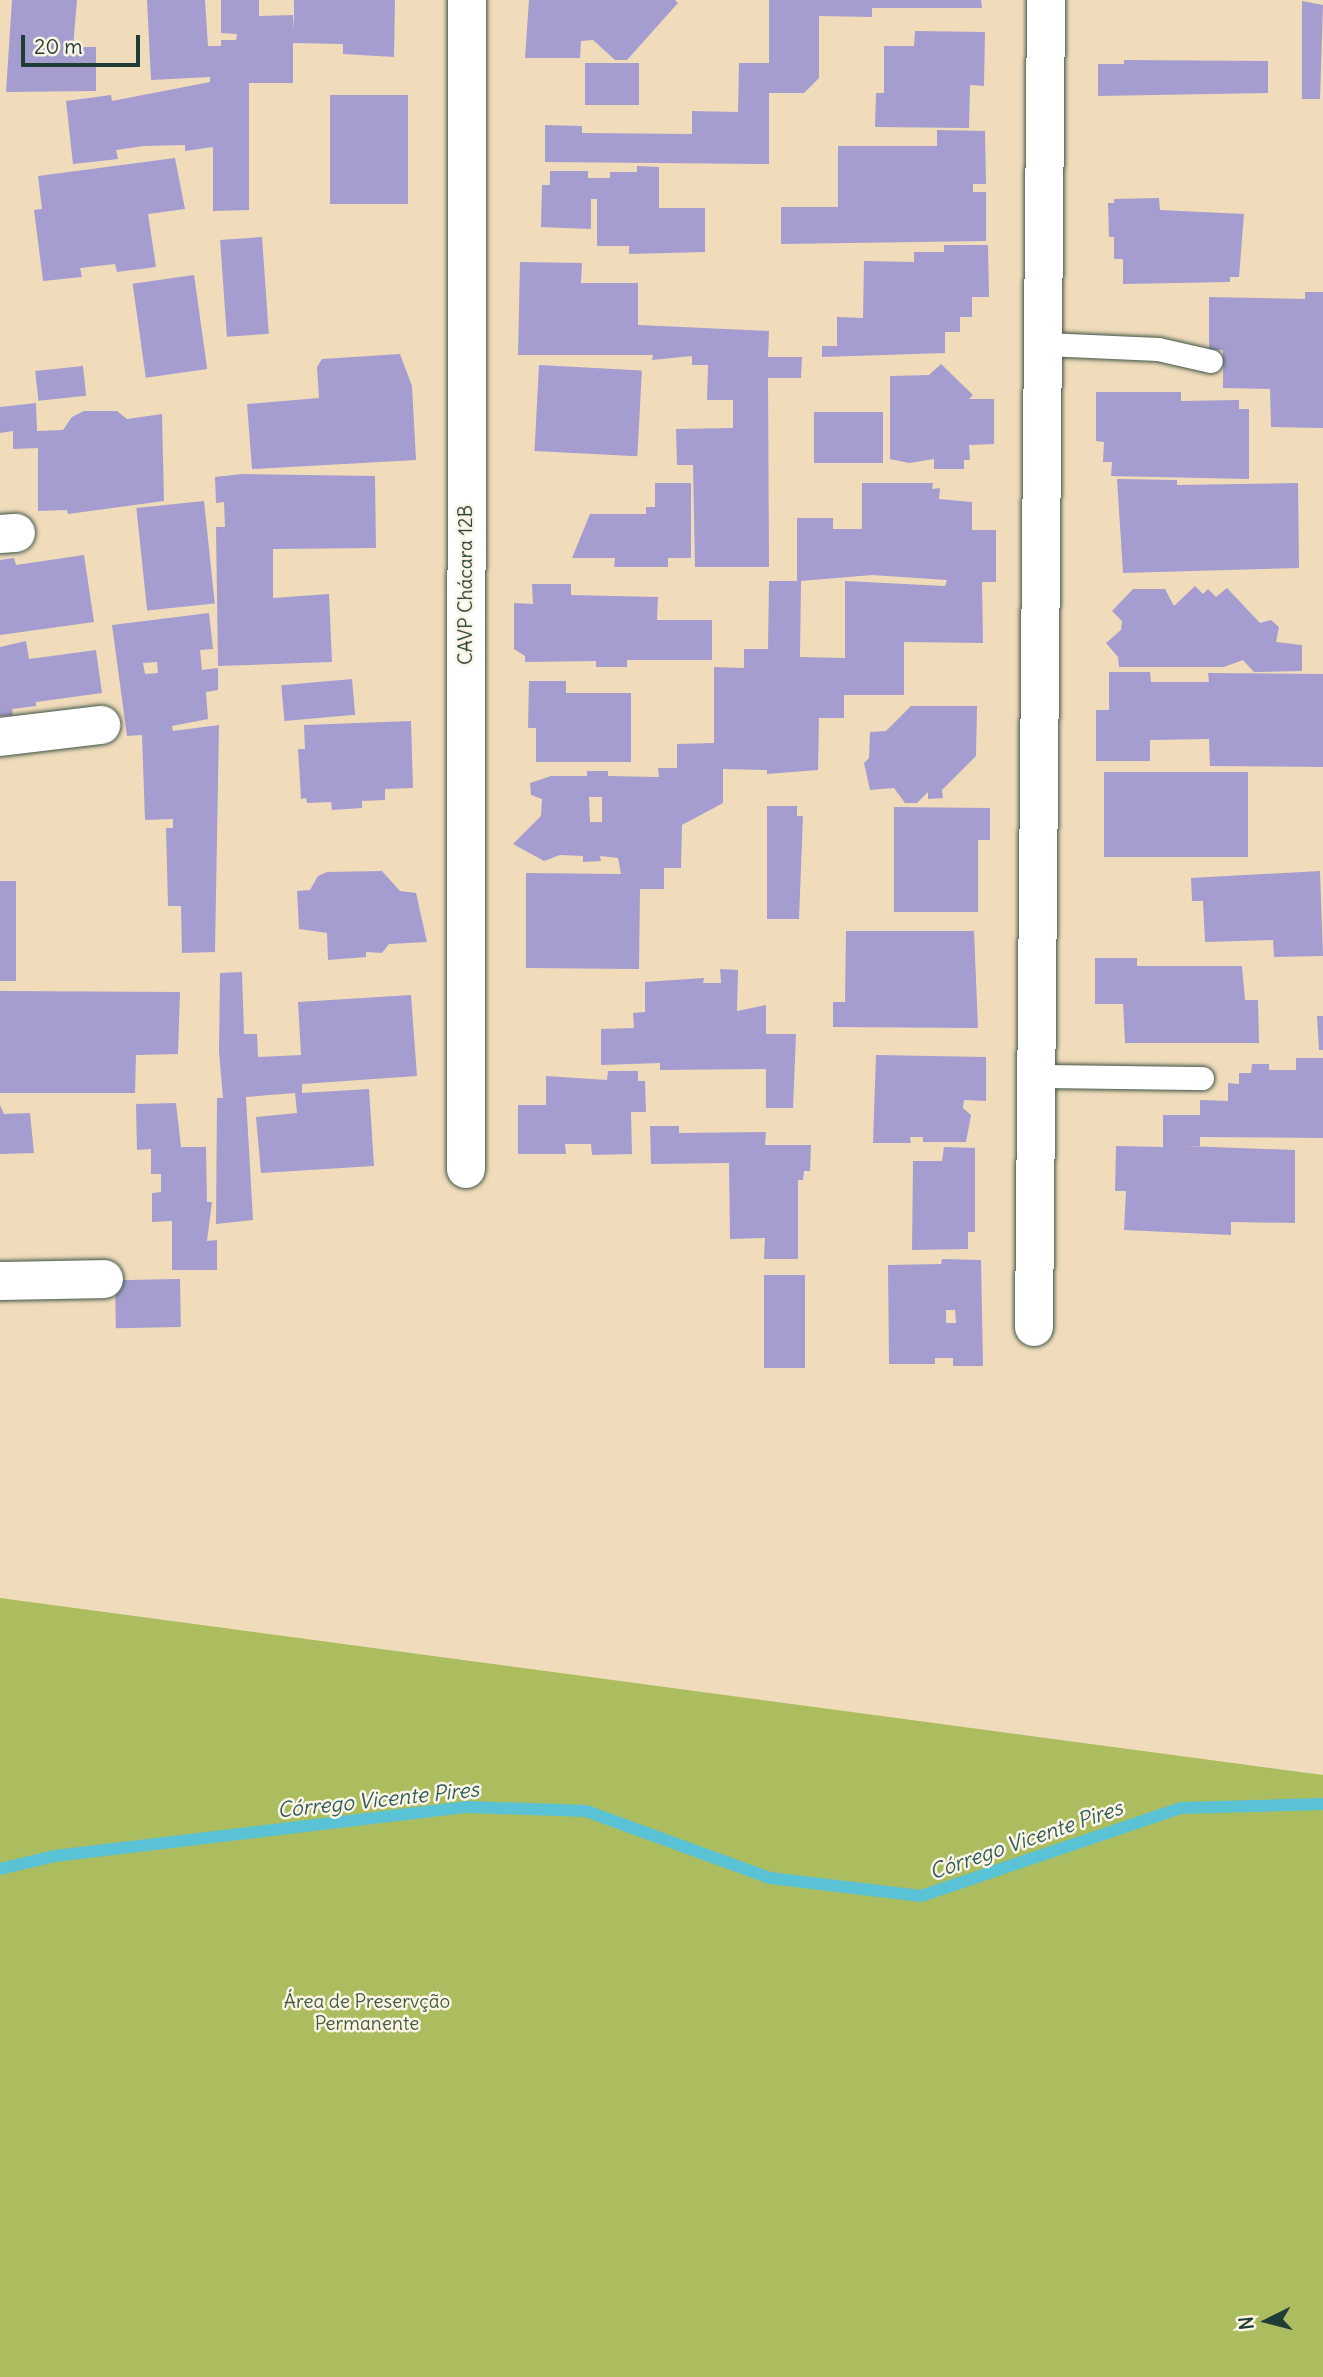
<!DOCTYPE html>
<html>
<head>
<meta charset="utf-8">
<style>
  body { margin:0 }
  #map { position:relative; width:1323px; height:2377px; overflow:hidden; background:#f0dcbb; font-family:Delius,sans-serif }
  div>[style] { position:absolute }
  .green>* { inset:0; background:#acbd60 }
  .stream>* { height:12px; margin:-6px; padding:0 6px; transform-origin:6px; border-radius:6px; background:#59c3d5 }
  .building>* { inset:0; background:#a59dcf; transform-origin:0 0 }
  .roads { filter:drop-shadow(0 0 2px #3e5548) drop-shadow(0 0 2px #3e5548) }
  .lane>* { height:23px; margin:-11.5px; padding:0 11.5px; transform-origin:11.5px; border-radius:11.5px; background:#fff }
  .street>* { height:38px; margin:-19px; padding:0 19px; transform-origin:19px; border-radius:19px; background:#fff }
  span { translate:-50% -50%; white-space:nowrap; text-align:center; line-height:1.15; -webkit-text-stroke:5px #fcf5e5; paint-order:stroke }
  .street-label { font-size:19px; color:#1f3d34 }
  .park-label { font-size:19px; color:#425d3f }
  .water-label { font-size:21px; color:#2e5e5c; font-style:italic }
  .north { position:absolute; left:1232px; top:2286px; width:70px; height:70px; -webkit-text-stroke:5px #fcf5e5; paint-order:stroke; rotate:264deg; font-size:19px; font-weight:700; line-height:28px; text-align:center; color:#1f3d34 }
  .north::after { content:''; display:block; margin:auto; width:24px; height:32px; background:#1f3d34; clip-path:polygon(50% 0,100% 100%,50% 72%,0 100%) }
  .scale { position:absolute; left:21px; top:35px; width:119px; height:32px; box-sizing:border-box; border:4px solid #1f3d34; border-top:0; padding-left:9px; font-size:21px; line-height:24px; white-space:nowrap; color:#1f3d34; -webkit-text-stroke:5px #fcf5e5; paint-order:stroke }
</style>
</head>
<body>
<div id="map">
  <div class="green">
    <div style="clip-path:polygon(0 1598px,1323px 1775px,1323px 2377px,0 2377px)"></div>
  </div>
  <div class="stream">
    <div style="left:0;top:1869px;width:57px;rotate:-13.3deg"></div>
    <div style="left:55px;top:1856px;width:415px;rotate:-6.8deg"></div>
    <div style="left:467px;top:1807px;width:119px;rotate:1.9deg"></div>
    <div style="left:586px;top:1811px;width:196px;rotate:20deg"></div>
    <div style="left:770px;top:1878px;width:152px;rotate:6.8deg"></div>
    <div style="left:921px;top:1896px;width:274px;rotate:-18.7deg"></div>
    <div style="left:1181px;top:1808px;width:142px;rotate:-1.6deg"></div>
  </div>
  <div class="building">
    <div style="clip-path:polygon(12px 0,77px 0,73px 47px,96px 47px,96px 91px,6px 92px)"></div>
    <div style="clip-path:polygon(147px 0,205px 0,208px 46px,221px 46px,221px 40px,236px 40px,237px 34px,221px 33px,221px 0,259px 0,259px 16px,293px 15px,294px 30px,294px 0,395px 0,394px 57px,343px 54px,343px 44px,293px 43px,293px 83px,249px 83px,249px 210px,213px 211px,213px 147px,185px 151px,185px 145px,144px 146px,116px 150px,118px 159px,73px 164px,66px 101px,111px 95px,112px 101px,210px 82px,210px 77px,151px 80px)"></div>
    <div style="clip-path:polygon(529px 0,675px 0,678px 3px,627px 60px,615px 60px,593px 40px,581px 41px,580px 58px,525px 58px)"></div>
    <div style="clip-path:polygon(769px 0,981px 0,982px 8px,872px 8px,872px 17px,819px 16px,819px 78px,804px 93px,769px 93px,769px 164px,545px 162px,545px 125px,582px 126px,582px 133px,692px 134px,692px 111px,738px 112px,739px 63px,769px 63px)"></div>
    <div style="clip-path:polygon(1302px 1px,1323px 5px,1320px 99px,1302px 99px)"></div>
    <div style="clip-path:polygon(915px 31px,985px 32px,984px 86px,970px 85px,969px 128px,875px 127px,876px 93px,884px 93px,884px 46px,914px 46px)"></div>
    <div style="clip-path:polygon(1124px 60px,1268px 61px,1268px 93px,1098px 96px,1098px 64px,1124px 64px)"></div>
    <div style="left:585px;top:63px;width:54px;height:42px"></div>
    <div style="left:330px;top:95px;width:78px;height:109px"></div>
    <div style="clip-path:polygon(937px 130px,985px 131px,986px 184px,973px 184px,973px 192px,986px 192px,986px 241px,781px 244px,781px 207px,838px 207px,838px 146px,937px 146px)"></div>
    <div style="clip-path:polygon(175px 158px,185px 209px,148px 214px,156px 267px,117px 272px,115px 264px,80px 268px,82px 277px,43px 281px,34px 210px,42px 209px,38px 176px)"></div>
    <div style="clip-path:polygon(637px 166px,659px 167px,659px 208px,705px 208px,705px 252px,629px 254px,629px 246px,597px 246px,597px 199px,591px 199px,591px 229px,541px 227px,542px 185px,550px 185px,550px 171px,588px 171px,588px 178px,610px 178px,610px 172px,637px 172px)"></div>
    <div style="clip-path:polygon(1159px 198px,1160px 210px,1244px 214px,1239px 277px,1230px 277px,1230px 282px,1123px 284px,1123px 259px,1114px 259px,1114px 237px,1109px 237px,1108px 203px,1114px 203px,1114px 199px)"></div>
    <div style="left:262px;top:237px;width:97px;height:42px;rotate:86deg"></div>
    <div style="clip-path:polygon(944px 245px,988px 245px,989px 297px,972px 297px,972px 317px,960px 317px,960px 332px,945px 332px,945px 353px,822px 357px,822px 346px,837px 346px,837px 317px,863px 318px,864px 261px,914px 262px,914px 252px,944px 252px)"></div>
    <div style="clip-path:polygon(520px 262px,582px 263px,581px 283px,638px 283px,638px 325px,769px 331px,768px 357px,802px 357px,801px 378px,768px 378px,769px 567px,695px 567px,693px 465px,677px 465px,676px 429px,733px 428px,733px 400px,707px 400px,708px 365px,692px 365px,692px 356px,652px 360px,653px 355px,518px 355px)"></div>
    <div style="left:194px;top:275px;width:95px;height:62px;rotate:82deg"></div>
    <div style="clip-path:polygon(1305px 292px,1323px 292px,1323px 428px,1271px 427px,1270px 389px,1223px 388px,1223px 350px,1209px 350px,1209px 297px,1305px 299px)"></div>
    <div style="clip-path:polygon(400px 354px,412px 386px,416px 460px,252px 469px,247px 404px,319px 398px,317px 367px,322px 359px)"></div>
    <div style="clip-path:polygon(941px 364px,973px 395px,969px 399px,994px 399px,994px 444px,969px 445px,970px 460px,964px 460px,964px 469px,934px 469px,934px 459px,909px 463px,890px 459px,890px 376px,929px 375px)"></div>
    <div style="left:539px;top:365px;width:103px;height:86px;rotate:3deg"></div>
    <div style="left:83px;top:366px;width:30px;height:48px;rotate:84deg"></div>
    <div style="clip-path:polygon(1096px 392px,1181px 392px,1181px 401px,1239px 400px,1239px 409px,1249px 409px,1249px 479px,1111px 476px,1112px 462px,1103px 462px,1104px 442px,1096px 441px)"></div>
    <div style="clip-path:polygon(36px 403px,37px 431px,63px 430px,72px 417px,84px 411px,117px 411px,127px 419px,162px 414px,164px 501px,68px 514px,67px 510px,38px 511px,38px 448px,13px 449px,13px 431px,0 433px,0 407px)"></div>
    <div style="left:814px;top:412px;width:69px;height:51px"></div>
    <div style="clip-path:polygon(242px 474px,375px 476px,376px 548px,273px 549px,273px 598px,329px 594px,332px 662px,218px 666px,216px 527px,225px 527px,224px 502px,216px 503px,215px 477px)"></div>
    <div style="clip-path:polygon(1117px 479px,1177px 480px,1177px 485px,1298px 483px,1299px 568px,1123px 573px)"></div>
    <div style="clip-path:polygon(655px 483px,691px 483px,691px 558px,668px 558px,668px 567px,614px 567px,615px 558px,572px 558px,590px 514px,646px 514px,646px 507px,655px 507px)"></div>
    <div style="clip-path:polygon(evenodd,862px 483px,933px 483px,932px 489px,940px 488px,939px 499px,972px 502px,972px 530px,996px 530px,996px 582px,982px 582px,983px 643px,904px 642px,904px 695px,844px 695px,844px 718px,819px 718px,818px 770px,767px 774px,767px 770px,723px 769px,723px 803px,682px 825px,681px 868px,664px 868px,664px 889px,640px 889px,639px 969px,526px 968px,526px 873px,621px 874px,618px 858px,600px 856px,601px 861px,583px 862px,583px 856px,560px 855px,544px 861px,513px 844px,541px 816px,542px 799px,531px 795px,530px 783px,551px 776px,587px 776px,587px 771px,608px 771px,608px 776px,659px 777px,658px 768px,677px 768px,677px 744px,714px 743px,714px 667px,744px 668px,744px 649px,768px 649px,769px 581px,797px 581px,797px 518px,833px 518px,833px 529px,862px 529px,862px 483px,872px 575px,947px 580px,945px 586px,845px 581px,845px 658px,800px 657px,801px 581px,872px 575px,862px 483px,589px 797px,602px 797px,602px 822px,590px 822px,589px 797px)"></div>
    <div style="left:204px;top:501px;width:103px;height:68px;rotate:84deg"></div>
    <div style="clip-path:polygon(84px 555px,94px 622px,0 635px,0 560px,14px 558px,16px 565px)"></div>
    <div style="clip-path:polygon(532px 584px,571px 584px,571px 595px,658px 597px,657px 620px,712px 620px,712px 660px,627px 660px,627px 667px,596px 667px,596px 661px,525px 662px,525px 656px,514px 649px,514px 603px,533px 604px)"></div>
    <div style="clip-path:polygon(1195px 586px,1203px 594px,1208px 589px,1216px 597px,1227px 588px,1260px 623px,1271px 620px,1279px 627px,1276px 642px,1302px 645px,1302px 671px,1254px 672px,1243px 660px,1224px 667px,1119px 667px,1118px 657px,1106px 643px,1121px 630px,1122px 621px,1112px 611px,1133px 589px,1165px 589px,1174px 606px)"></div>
    <div style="clip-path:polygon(evenodd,209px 613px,213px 649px,200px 650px,202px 670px,218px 668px,218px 690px,206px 692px,208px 719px,172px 726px,173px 731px,219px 725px,215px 952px,182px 953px,181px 906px,168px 906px,166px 828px,173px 828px,173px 819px,145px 820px,142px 735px,127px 736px,112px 625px,209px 613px,157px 662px,158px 673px,145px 674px,143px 663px,157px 662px)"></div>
    <div style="clip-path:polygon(26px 641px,29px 659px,96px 650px,102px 693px,36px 702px,36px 706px,12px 709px,13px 715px,0 716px,0 647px)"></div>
    <div style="clip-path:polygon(1109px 672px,1150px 672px,1151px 682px,1209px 682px,1208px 673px,1323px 674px,1323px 767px,1210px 766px,1209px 739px,1150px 740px,1150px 761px,1096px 761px,1096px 710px,1109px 710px)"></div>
    <div style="left:352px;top:679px;width:36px;height:71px;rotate:85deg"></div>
    <div style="clip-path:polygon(529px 681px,566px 681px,566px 693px,631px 693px,631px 762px,536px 762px,536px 728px,528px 728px)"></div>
    <div style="clip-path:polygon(911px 706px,977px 706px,976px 756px,942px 790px,943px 798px,928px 799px,928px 792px,917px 803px,905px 803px,894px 788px,870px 790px,864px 763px,869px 758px,870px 732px,886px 731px)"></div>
    <div style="clip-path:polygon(411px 721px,413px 788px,385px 789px,385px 800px,362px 801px,362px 808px,332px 810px,331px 802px,307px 803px,306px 798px,301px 799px,298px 749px,305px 749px,304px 725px)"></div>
    <div style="left:1248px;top:772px;width:85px;height:144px;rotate:90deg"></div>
    <div style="clip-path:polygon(767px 806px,797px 806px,797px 816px,803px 816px,799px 919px,767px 919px)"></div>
    <div style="clip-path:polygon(894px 807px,990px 808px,990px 840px,978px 840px,978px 912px,894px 912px)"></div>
    <div style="clip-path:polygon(382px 871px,400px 891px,416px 893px,427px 942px,389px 944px,382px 953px,366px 952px,366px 957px,328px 960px,327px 933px,299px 929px,297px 891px,310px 890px,318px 876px,327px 872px)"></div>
    <div style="clip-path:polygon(1320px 871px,1323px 956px,1274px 957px,1273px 940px,1205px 942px,1203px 901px,1192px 901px,1191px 878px)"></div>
    <div style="left:0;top:881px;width:16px;height:100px"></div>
    <div style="clip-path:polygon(846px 931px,974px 931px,978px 1028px,833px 1027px,833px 1002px,845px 1002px)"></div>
    <div style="clip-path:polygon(1095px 958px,1137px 958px,1137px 966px,1242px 966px,1245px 1000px,1258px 1000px,1259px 1043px,1125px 1043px,1123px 1004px,1095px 1004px)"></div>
    <div style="clip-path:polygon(720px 969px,738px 970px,737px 1011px,766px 1005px,766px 1034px,796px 1034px,793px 1108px,766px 1108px,766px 1069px,660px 1070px,660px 1063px,601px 1065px,601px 1029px,634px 1028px,633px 1013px,645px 1012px,645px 982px,704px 978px,703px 983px,721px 983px)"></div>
    <div style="clip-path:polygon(242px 972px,244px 1034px,257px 1034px,258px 1057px,301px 1055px,298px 1002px,411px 995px,417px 1076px,302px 1084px,302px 1093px,369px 1089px,374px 1166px,261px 1173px,256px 1117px,297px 1113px,295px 1093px,246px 1097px,253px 1220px,216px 1224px,217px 1098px,223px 1098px,219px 1052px,220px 973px)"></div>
    <div style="clip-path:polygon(0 991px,180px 992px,178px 1054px,136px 1055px,135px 1093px,0 1093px)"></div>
    <div style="clip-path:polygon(1317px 1016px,1323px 1016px,1323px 1050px,1319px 1050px)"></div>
    <div style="clip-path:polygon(876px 1055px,986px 1057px,986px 1101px,964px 1100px,963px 1108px,971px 1115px,966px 1142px,923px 1142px,923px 1137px,910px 1137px,911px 1143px,873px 1143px)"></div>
    <div style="clip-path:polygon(1296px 1058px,1323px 1058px,1323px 1138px,1200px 1137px,1200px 1146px,1186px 1146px,1295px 1150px,1295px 1223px,1231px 1222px,1231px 1235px,1124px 1230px,1126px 1191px,1115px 1191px,1116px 1146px,1163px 1147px,1163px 1115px,1200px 1115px,1200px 1100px,1228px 1101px,1228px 1083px,1239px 1084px,1239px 1073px,1251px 1073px,1252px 1064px,1269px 1064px,1269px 1070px,1296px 1070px)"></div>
    <div style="clip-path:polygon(608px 1071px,638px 1071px,638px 1081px,645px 1081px,646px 1112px,631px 1112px,632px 1154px,592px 1155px,591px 1144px,565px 1144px,566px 1154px,518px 1154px,518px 1105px,546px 1105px,546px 1076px,607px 1080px)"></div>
    <div style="clip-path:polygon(176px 1103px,181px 1147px,206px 1147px,207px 1202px,212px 1202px,207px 1241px,217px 1240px,217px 1270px,172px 1270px,172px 1221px,152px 1222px,152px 1193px,161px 1192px,161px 1174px,151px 1174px,151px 1149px,137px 1150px,136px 1104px)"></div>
    <div style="clip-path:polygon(0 1105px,4px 1114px,30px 1113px,34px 1153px,0 1154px)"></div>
    <div style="clip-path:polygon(650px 1126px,679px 1126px,679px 1133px,766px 1132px,765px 1145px,811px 1145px,810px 1171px,804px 1171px,803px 1180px,798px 1180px,798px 1259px,764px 1259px,765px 1238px,730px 1239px,729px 1163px,651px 1164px)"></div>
    <div style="clip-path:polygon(944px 1147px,975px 1148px,975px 1232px,968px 1232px,968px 1249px,912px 1250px,913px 1161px,942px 1161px)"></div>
    <div style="clip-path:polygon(evenodd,942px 1259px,981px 1260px,983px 1366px,953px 1366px,953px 1358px,935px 1358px,935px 1364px,889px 1364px,888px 1265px,941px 1264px,942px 1259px,946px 1310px,955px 1310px,956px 1323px,946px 1323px,946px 1310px)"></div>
    <div style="left:764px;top:1275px;width:41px;height:93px"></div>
    <div style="left:180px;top:1279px;width:48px;height:65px;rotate:89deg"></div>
  </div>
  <div class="roads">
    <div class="lane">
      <div style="left:1045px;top:344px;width:113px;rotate:2.5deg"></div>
      <div style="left:1158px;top:349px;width:54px;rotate:12.8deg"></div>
      <div style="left:1037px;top:1076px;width:165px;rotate:0.7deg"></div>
    </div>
    <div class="street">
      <div style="left:0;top:534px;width:16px;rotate:-4deg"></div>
      <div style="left:0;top:737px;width:102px;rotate:-6.8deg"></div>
      <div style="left:466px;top:1169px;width:1169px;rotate:-89.95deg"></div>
      <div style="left:0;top:1281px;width:104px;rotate:-1.1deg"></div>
      <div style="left:1034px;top:1327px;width:1327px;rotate:-89.48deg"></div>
    </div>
  </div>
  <div class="street-label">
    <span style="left:466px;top:585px;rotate:-90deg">CAVP Chácara 12B</span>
  </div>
  <div class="park-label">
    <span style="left:367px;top:2013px">Área de Preservção<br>Permanente</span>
  </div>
  <div class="water-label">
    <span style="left:378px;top:1800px;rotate:-6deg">Córrego Vicente Pires</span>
    <span style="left:1026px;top:1840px;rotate:-19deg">Córrego Vicente Pires</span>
  </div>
  <div class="north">N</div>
  <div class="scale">20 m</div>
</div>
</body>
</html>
